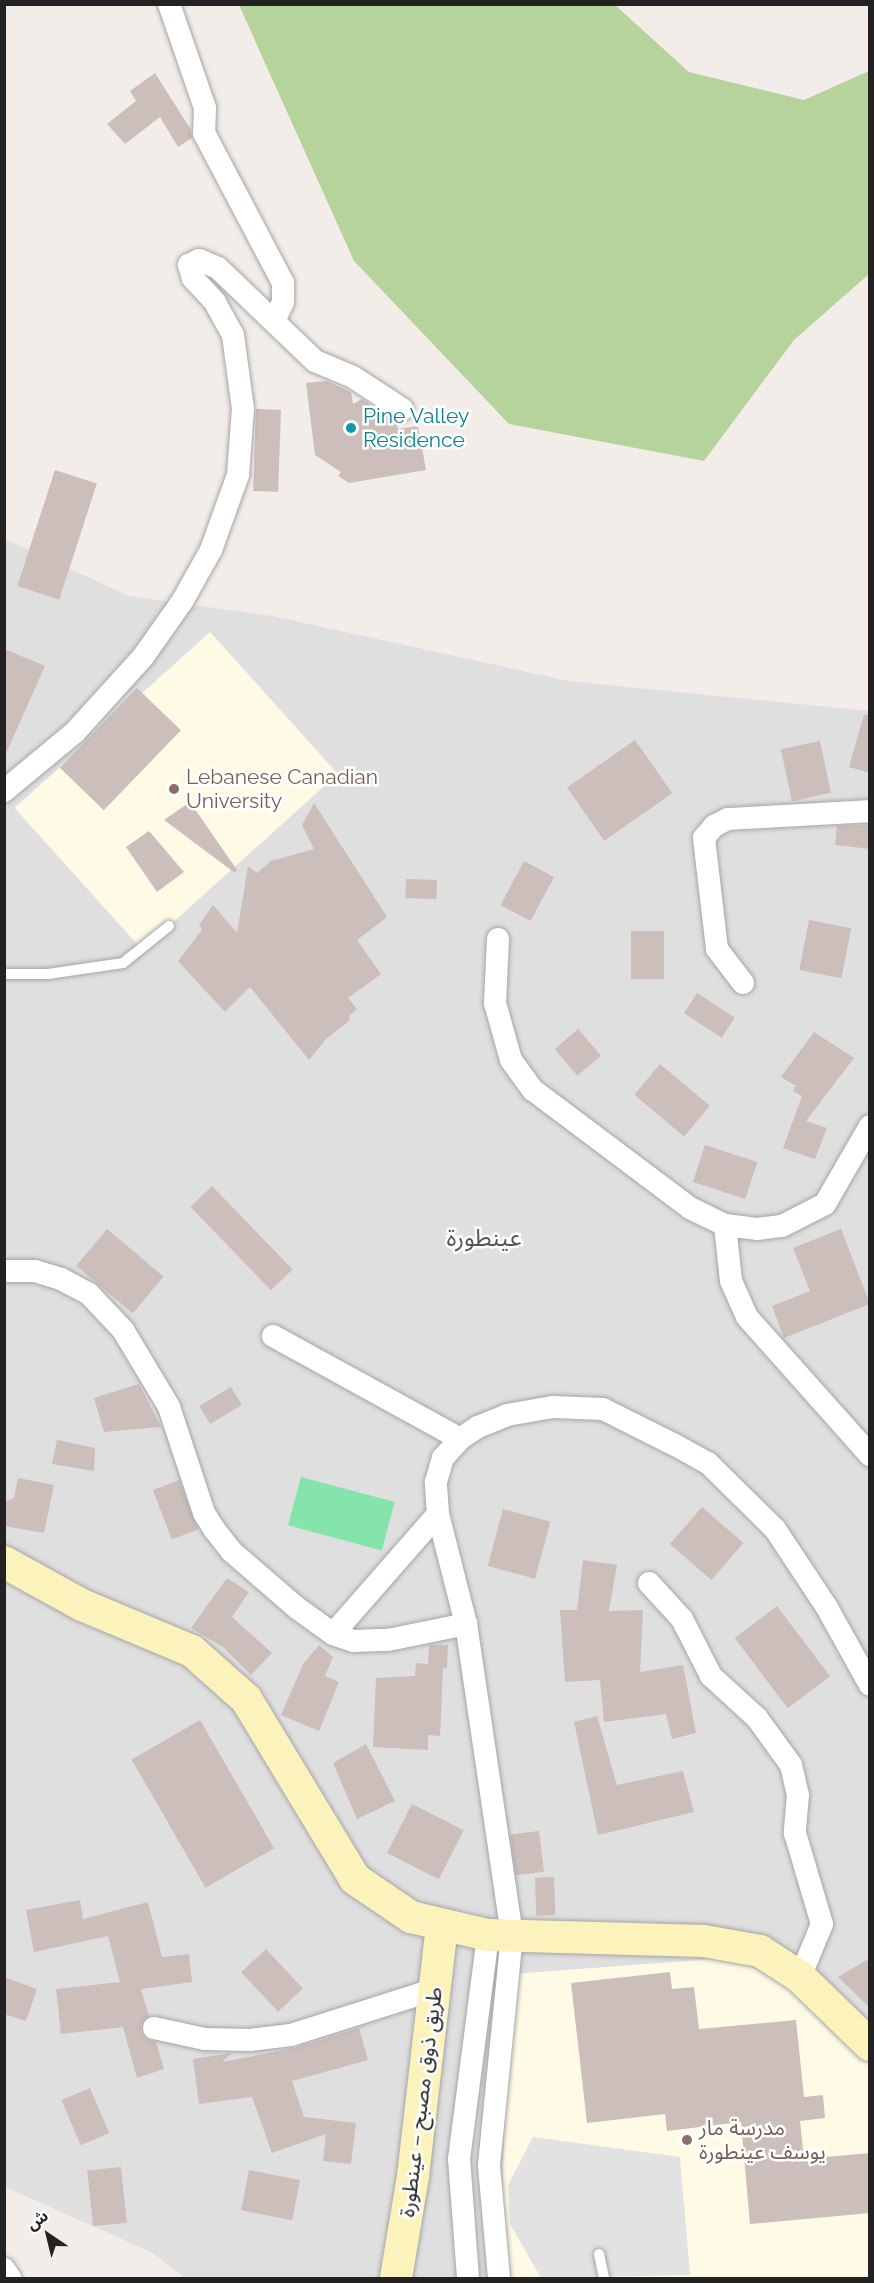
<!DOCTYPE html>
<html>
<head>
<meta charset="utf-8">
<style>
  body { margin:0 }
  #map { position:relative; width:874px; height:2283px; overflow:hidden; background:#f2ede8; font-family:Raleway,"Noto Sans Arabic",sans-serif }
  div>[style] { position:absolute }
  .residential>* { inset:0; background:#e0dfdf }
  .education>* { inset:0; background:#fffae5; transform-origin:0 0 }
  .forest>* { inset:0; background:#b7d39c }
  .pitch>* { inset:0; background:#84e4ac; transform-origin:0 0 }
  .parking>* { inset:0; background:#e2e2e2 }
  .building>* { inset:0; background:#cbbebb; transform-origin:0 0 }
  .roads { filter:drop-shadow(0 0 2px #a6a6a6) drop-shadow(0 0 2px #a6a6a6) }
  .lane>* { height:10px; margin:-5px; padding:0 5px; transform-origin:5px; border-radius:5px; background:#fff }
  .street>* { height:22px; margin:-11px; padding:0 11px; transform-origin:11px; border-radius:11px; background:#fff }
  .secondary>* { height:32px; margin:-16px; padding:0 16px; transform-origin:16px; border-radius:16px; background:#fcf3bc }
  .dots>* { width:16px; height:16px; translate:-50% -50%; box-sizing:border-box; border:3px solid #fff; border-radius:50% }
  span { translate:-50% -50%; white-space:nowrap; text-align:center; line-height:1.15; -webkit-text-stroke:5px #fff; paint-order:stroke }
  .culture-label { font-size:21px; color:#0d838f }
  .left { translate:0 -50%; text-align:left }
  .education-label { font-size:21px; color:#785e54 }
  .street-label { font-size:21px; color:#222 }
  .quarter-label { font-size:24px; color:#555 }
  .frame { position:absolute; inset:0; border:6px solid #222; pointer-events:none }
  .north { position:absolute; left:18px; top:2205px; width:60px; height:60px; -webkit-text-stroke:4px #fff; paint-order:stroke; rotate:325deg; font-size:16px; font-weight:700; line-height:24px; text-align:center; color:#222 }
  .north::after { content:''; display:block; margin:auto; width:21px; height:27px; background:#222; clip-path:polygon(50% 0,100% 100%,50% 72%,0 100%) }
</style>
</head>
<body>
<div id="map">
  <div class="residential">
    <div style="clip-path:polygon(5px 539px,129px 596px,272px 616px,569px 681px,869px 711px,869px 2278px,185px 2278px,153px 2253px,5px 2187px)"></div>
  </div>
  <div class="education">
    <div style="left:210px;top:632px;width:191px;height:263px;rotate:48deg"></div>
    <div style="clip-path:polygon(728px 1958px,796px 1984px,869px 2059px,869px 2278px,511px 2278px,501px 2221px,511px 1974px)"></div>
  </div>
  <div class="forest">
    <div style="clip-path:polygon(239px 5px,615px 5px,689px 72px,804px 100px,869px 71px,869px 274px,794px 340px,704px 461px,509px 424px,354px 261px)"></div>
  </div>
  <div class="pitch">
    <div style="left:301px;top:1477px;width:97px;height:50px;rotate:15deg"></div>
  </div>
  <div class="parking">
    <div style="clip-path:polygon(533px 2137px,680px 2157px,690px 2275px,541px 2278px,510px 2224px,508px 2185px)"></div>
  </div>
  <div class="building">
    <div style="clip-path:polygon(155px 73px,191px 130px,192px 138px,178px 147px,160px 117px,125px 144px,107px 124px,136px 101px,130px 91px)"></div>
    <div style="clip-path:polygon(327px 381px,351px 392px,353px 404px,362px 399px,371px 405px,374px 417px,385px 414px,396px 421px,398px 429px,418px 426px,426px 470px,349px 483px,338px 476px,341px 472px,315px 455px,306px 383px)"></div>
    <div style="left:256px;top:409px;width:25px;height:82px;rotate:2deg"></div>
    <div style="left:55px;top:470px;width:44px;height:122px;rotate:18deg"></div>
    <div style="clip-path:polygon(4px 649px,45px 666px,4px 758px)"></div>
    <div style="left:137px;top:688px;width:61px;height:111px;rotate:44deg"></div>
    <div style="clip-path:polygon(864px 715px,870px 715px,870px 773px,849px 767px)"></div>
    <div style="left:635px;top:740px;width:65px;height:83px;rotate:55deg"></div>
    <div style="left:820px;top:741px;width:53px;height:40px;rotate:78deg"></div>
    <div style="clip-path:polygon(190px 802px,237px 870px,235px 873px,164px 820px)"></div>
    <div style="clip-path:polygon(314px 803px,387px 917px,357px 940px,381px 974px,348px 998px,357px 1009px,349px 1016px,350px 1020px,326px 1039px,309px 1060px,250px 987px,225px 1012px,178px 961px,202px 930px,199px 925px,213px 905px,237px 933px,248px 866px,257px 873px,271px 861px,314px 849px,302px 825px)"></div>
    <div style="clip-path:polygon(870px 825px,870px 849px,835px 845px,837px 826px)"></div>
    <div style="clip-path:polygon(149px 831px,184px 872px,157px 892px,126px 847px)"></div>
    <div style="left:524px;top:861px;width:34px;height:50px;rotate:28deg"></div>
    <div style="left:406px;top:879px;width:31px;height:19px;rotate:2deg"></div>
    <div style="left:809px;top:920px;width:43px;height:51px;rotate:11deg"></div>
    <div style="left:631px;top:931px;width:33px;height:48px"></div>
    <div style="left:697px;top:993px;width:45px;height:24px;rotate:33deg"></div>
    <div style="left:578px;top:1029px;width:35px;height:31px;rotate:49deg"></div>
    <div style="clip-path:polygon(814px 1032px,854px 1058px,806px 1121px,827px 1128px,815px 1159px,783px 1148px,802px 1096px,793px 1091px,796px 1086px,781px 1077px)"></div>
    <div style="left:660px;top:1064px;width:65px;height:40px;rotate:40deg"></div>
    <div style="left:705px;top:1145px;width:55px;height:39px;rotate:18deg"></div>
    <div style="left:212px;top:1186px;width:116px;height:30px;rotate:46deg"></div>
    <div style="left:107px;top:1229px;width:74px;height:48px;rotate:40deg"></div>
    <div style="clip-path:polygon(841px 1229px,870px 1304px,784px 1338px,772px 1306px,810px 1291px,793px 1248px)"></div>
    <div style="clip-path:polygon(139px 1384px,161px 1427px,104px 1432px,94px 1398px)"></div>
    <div style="left:231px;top:1387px;width:21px;height:37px;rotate:59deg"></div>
    <div style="clip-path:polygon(57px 1440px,95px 1448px,94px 1471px,52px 1464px)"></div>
    <div style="clip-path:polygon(18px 1478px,54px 1485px,44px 1533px,4px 1526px,4px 1502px,14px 1498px)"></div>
    <div style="left:179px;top:1480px;width:53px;height:28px;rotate:69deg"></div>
    <div style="left:702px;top:1507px;width:55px;height:49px;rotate:41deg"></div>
    <div style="left:503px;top:1509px;width:49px;height:59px;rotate:15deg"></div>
    <div style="clip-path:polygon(583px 1560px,617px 1565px,609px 1611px,643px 1610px,640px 1672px,683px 1665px,696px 1733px,672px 1739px,666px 1714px,604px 1722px,600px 1680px,565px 1682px,560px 1610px,577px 1610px)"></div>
    <div style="clip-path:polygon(227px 1578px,249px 1592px,232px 1617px,272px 1653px,251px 1675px,223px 1647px,191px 1628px)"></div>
    <div style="left:777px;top:1606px;width:88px;height:53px;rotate:53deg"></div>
    <div style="clip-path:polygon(319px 1645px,333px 1657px,325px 1676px,339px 1682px,319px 1731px,281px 1715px,303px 1664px)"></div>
    <div style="clip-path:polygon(429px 1645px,448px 1645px,447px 1668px,443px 1668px,440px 1736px,428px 1735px,428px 1750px,373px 1747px,376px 1678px,415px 1676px,416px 1663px,428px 1664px)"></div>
    <div style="clip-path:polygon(597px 1716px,617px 1785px,683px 1771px,694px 1812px,598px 1835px,574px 1722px)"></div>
    <div style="left:200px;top:1720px;width:148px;height:79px;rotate:60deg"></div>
    <div style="clip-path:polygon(366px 1744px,395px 1801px,357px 1819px,333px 1763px)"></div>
    <div style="left:412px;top:1804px;width:58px;height:55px;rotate:27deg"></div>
    <div style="left:539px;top:1831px;width:41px;height:29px;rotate:83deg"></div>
    <div style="left:554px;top:1877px;width:38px;height:19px;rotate:88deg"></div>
    <div style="clip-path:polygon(80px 1900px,83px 1919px,148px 1902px,162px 1957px,189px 1954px,192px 1982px,141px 1989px,149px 2016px,141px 2025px,141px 2032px,145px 2038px,156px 2042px,164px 2069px,137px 2078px,123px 2027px,61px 2034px,56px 1989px,120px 1982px,108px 1936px,34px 1952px,26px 1910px)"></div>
    <div style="left:266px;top:1949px;width:54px;height:34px;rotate:47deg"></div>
    <div style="clip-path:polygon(870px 1958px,870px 2008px,838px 1977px)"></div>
    <div style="clip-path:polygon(670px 1972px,672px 1989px,694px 1987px,699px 2029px,796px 2020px,804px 2097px,823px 2095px,825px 2118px,800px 2121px,804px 2159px,870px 2153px,870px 2213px,750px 2224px,741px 2122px,667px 2131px,665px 2114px,587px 2123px,571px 1983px)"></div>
    <div style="clip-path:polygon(4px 1977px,37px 1989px,26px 2021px,4px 2014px)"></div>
    <div style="clip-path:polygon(359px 2028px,368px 2060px,292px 2081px,304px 2117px,356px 2123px,351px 2164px,323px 2161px,326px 2134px,272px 2153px,252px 2097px,199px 2104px,193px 2059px,232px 2053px,222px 2062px,295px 2048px)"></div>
    <div style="left:90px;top:2088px;width:49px;height:31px;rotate:67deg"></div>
    <div style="left:121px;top:2167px;width:56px;height:34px;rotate:84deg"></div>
    <div style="left:249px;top:2170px;width:52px;height:41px;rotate:11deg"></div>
  </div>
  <div class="roads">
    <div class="lane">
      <div style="left:4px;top:974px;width:44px"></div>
      <div style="left:48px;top:974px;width:76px;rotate:-8.3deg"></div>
      <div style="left:123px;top:963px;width:59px;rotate:-38.8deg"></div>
      <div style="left:599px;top:2254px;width:25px;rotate:78deg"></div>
    </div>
    <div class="street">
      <div style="left:169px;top:4px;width:110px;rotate:70.9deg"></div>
      <div style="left:205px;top:108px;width:25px;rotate:92deg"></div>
      <div style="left:204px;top:133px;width:170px;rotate:62.2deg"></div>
      <div style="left:283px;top:283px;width:19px;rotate:90deg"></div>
      <div style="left:283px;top:302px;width:19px;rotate:115deg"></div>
      <div style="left:4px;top:791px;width:92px;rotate:-39.7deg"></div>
      <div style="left:75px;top:732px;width:101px;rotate:-47.8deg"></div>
      <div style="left:143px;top:657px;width:70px;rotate:-54.9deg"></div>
      <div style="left:183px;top:600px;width:57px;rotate:-60.8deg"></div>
      <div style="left:211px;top:550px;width:80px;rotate:-70.2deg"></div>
      <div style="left:238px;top:475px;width:66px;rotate:-85.7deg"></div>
      <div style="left:243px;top:409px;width:75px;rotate:-97.7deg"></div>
      <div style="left:233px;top:335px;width:38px;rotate:-119deg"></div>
      <div style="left:215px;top:302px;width:33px;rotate:-133deg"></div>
      <div style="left:193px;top:278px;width:14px;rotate:-107deg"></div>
      <div style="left:189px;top:265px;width:11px;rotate:-27deg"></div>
      <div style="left:199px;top:260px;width:21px;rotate:23deg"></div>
      <div style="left:218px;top:268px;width:134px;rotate:43.8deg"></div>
      <div style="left:315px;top:361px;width:41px;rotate:22.8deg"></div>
      <div style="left:353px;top:377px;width:59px;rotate:33.1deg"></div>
      <div style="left:498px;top:939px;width:64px;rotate:92.7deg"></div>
      <div style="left:495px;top:1003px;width:59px;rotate:74.3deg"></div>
      <div style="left:511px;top:1060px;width:37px;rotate:54deg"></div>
      <div style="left:533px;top:1090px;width:196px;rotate:36.9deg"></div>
      <div style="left:690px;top:1208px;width:39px;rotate:26deg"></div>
      <div style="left:725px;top:1225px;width:32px;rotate:7deg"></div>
      <div style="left:757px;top:1229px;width:25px;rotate:-7deg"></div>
      <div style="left:782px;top:1226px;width:48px;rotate:-27.1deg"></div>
      <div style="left:825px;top:1204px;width:90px;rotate:-60deg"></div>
      <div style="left:743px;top:983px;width:43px;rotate:-127.4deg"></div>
      <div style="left:717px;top:949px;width:112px;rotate:-96.7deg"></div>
      <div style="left:704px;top:838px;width:16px;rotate:-50deg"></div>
      <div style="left:714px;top:826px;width:16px;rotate:-27deg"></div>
      <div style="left:728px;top:819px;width:142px;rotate:-3.2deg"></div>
      <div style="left:725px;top:1225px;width:56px;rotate:83.9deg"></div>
      <div style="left:731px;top:1281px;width:39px;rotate:66deg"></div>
      <div style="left:747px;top:1317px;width:185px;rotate:48.3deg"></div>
      <div style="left:4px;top:1271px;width:31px"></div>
      <div style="left:35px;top:1271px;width:27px;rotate:17deg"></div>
      <div style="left:61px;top:1279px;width:32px;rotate:28deg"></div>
      <div style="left:89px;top:1294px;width:50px;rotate:46.6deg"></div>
      <div style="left:123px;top:1330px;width:90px;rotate:59.1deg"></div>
      <div style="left:169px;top:1407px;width:112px;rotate:71.7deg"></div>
      <div style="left:204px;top:1513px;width:19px;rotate:58deg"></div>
      <div style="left:214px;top:1529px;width:28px;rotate:52deg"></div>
      <div style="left:231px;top:1551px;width:87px;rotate:40.8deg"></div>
      <div style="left:297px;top:1608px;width:44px;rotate:35.8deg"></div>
      <div style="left:333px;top:1634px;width:21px;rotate:19deg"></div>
      <div style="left:353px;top:1641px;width:35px;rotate:-2deg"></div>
      <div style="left:388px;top:1640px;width:80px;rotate:-11.6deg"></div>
      <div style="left:273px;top:1336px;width:213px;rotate:28.8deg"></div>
      <div style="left:649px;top:1583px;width:49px;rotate:47.5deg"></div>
      <div style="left:682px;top:1619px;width:64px;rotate:63deg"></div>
      <div style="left:711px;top:1676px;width:62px;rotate:42.4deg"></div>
      <div style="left:757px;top:1718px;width:58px;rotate:54.1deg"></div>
      <div style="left:791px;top:1765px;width:31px;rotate:77deg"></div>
      <div style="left:798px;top:1795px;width:38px;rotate:95deg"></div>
      <div style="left:795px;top:1833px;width:95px;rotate:73.5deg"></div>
      <div style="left:822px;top:1924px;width:57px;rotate:112.5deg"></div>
      <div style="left:333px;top:1634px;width:159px;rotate:-48.8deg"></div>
      <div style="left:154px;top:2028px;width:52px;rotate:12.2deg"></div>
      <div style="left:205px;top:2039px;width:45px;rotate:1.3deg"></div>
      <div style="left:250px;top:2040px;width:41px;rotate:-7deg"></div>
      <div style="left:291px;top:2035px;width:152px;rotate:-17.6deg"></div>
      <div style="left:4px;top:2269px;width:11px;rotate:56deg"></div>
      <div style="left:468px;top:2278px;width:119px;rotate:-94.3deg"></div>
      <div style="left:459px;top:2159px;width:226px;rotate:-82.6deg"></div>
      <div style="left:499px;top:2278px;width:113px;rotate:-95.1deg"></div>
      <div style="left:489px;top:2165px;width:231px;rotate:-84.3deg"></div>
      <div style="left:512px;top:1935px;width:314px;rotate:-98.4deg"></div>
      <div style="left:466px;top:1624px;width:114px;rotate:-104.3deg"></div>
      <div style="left:438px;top:1514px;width:32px;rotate:-94deg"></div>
      <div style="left:436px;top:1482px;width:25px;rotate:-74deg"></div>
      <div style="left:443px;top:1458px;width:25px;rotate:-48deg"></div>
      <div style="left:460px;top:1439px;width:22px;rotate:-34deg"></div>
      <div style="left:478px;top:1427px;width:31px;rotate:-22deg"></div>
      <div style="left:507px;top:1415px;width:47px;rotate:-9.9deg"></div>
      <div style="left:553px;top:1407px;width:50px;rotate:2.3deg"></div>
      <div style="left:603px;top:1409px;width:80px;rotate:26.6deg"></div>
      <div style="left:675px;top:1445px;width:38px;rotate:29deg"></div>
      <div style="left:708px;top:1463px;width:94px;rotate:44.6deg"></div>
      <div style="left:775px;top:1529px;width:92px;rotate:56.5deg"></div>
      <div style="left:826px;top:1606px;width:90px;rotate:60.9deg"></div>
    </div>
    <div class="secondary">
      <div style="left:4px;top:1562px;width:89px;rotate:28.9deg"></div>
      <div style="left:82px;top:1605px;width:119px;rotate:22.7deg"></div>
      <div style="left:192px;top:1651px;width:72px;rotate:41.6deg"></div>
      <div style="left:246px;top:1699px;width:210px;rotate:58.8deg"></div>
      <div style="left:355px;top:1879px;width:68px;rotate:34.2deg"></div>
      <div style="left:411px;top:1917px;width:79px;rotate:13.2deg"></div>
      <div style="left:488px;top:1935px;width:216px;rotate:1.6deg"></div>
      <div style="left:704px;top:1941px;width:57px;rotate:10.1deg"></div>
      <div style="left:760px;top:1951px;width:48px;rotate:33deg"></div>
      <div style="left:800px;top:1977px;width:98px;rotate:44.2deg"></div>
      <div style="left:396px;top:2278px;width:103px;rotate:-80.5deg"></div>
      <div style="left:413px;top:2176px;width:252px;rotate:-83.4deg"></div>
    </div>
  </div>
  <div class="dots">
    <div style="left:351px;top:428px;background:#0f9aa8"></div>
    <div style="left:174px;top:789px;background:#8d6e63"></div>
    <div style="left:687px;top:2140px;background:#8d6e63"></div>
  </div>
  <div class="culture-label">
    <span class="left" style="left:363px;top:428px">Pine Valley<br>Residence</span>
  </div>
  <div class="education-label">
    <span class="left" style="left:186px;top:789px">Lebanese Canadian<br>University</span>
    <span class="left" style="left:699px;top:2140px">مدرسة مار<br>يوسف عينطورة</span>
  </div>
  <div class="street-label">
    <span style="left:421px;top:2102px;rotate:-83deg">طريق ذوق مصبح – عينطورة</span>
  </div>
  <div class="quarter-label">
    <span style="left:484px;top:1238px">عينطورة</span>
  </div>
  <div class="frame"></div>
  <div class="north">ش</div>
</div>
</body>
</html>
